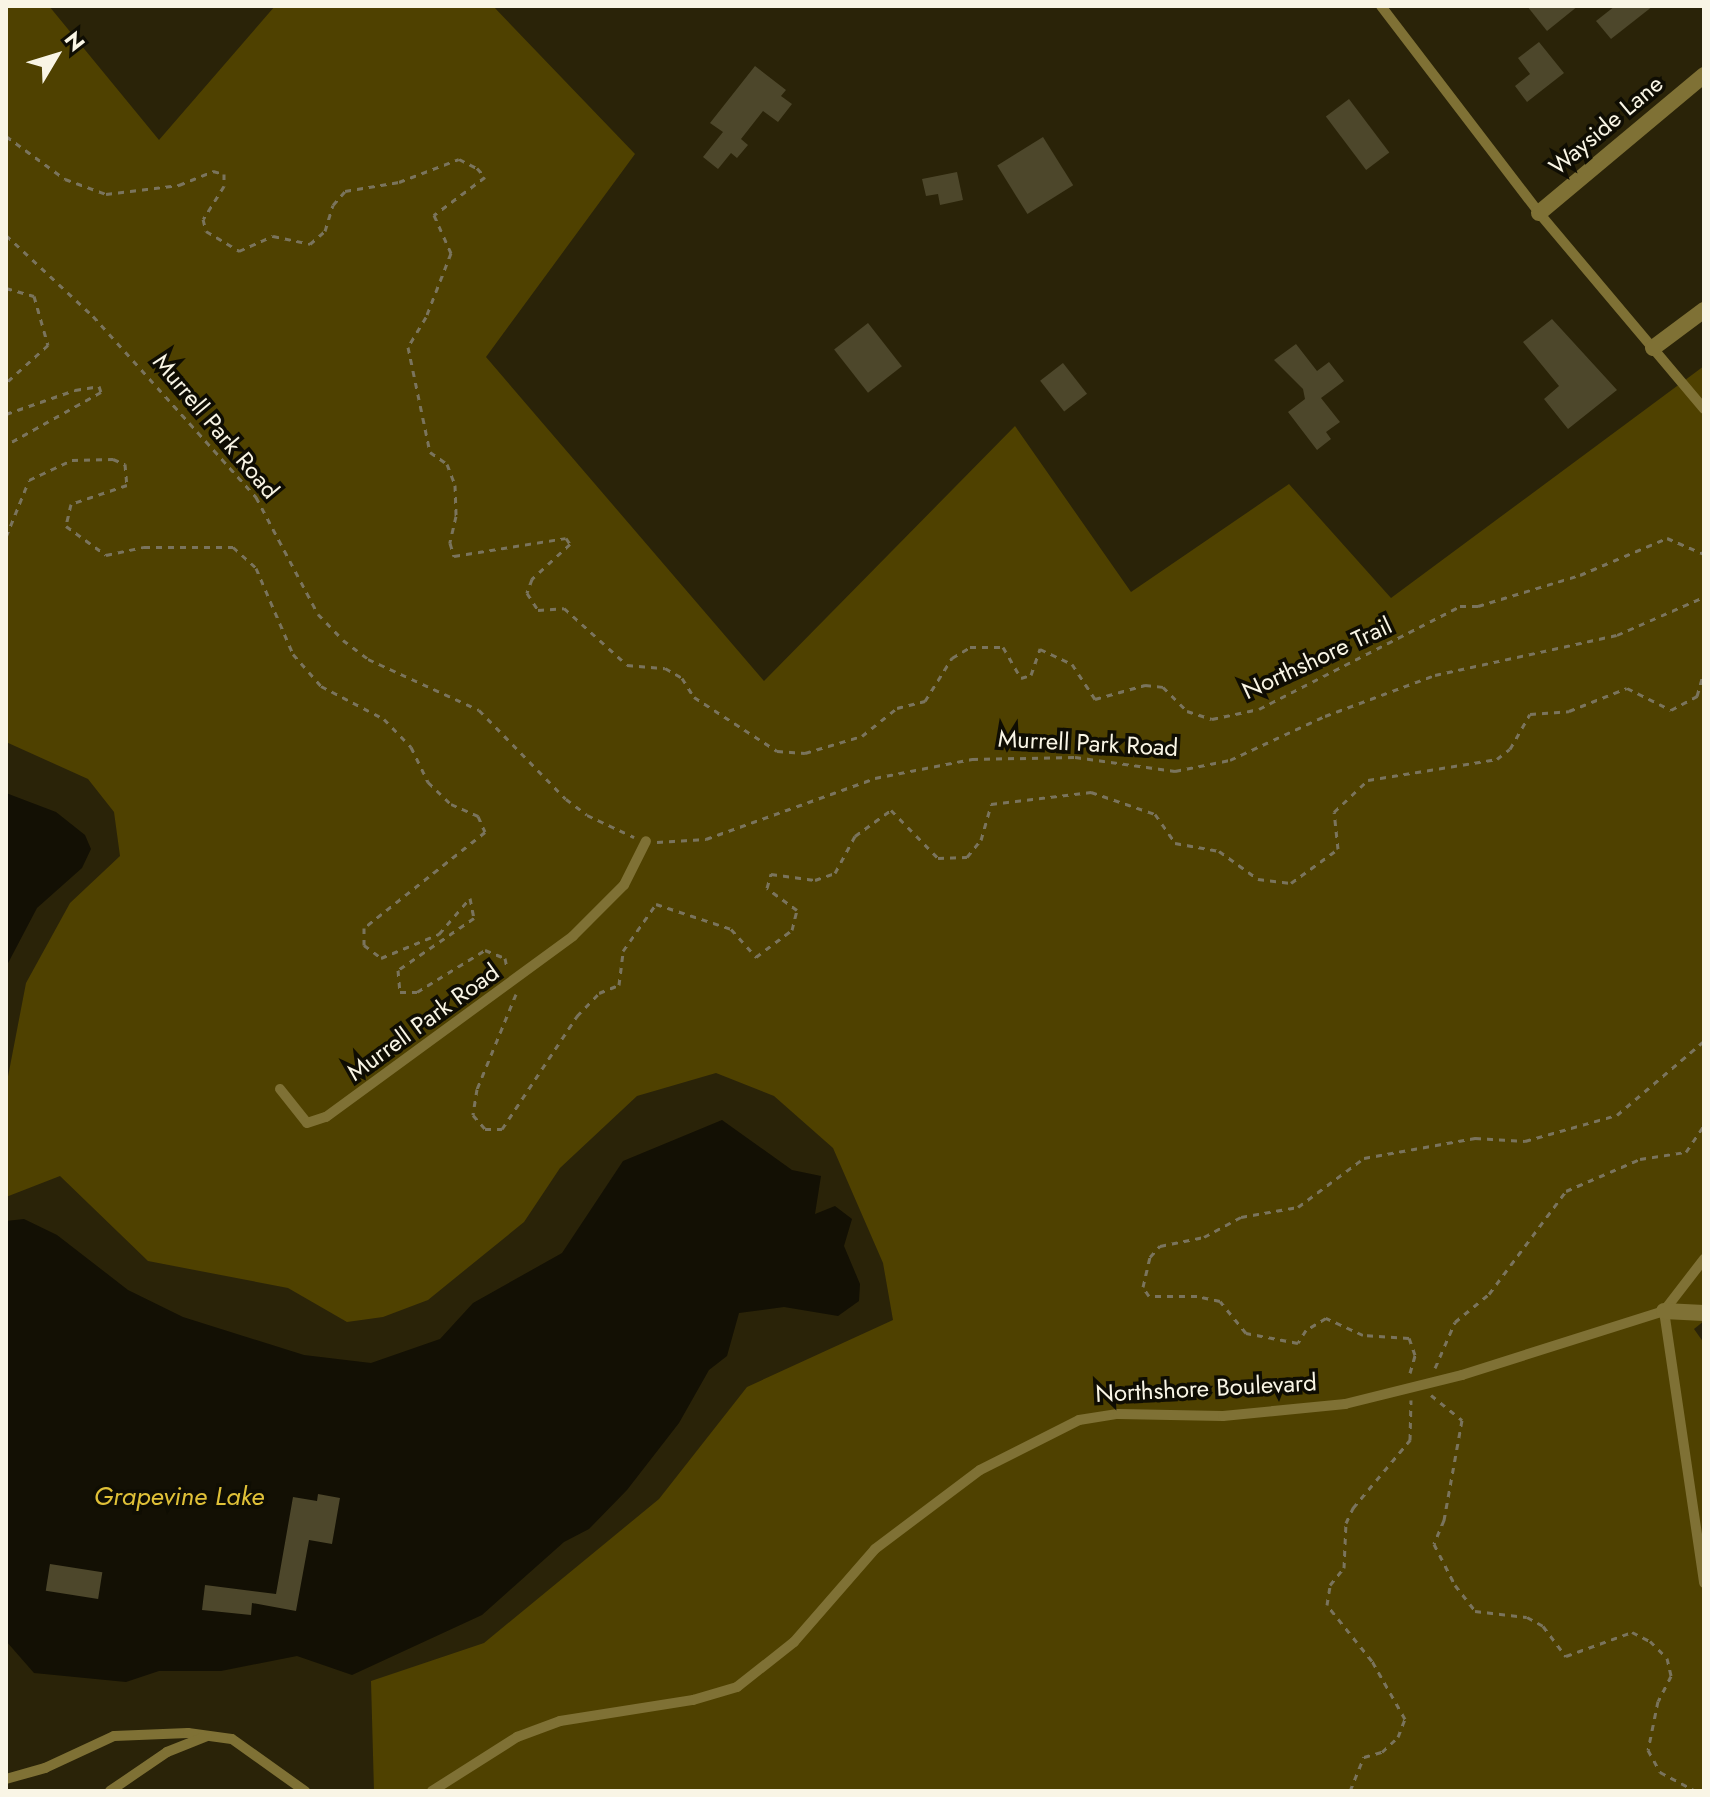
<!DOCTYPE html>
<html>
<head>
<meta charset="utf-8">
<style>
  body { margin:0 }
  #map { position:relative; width:1710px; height:1797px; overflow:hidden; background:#2a2308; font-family:Jost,sans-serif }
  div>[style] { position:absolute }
  .green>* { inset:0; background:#4f4100 }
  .water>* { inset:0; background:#131004 }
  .building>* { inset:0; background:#4d472b; transform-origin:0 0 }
  .path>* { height:3px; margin-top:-1.5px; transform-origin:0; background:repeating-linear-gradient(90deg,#7a745d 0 6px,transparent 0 12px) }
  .lane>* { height:10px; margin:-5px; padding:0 5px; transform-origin:5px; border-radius:5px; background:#7f7135 }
  .street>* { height:16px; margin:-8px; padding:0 8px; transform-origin:8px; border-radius:8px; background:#7f7135 }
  span { translate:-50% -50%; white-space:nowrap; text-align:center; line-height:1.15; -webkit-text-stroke:7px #0f0d03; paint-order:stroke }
  .street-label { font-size:24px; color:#f9f5e5 }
  .water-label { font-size:26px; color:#e0c138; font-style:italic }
  .frame { position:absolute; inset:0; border:8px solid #f9f5e5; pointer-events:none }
  .north { position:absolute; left:16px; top:16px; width:80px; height:80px; -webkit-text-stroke:6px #0f0d03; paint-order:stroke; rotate:52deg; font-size:22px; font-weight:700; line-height:32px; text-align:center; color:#f9f5e5 }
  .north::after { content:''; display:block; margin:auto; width:28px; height:36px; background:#f9f5e5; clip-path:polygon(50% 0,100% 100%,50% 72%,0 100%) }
</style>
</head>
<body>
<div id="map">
  <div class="green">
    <div style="clip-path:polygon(6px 6px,49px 6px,159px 140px,275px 6px,493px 6px,635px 154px,486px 357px,764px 681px,1015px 426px,1131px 592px,1289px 484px,1391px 598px,1704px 366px,1704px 1321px,1694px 1329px,1704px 1343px,1704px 1791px,374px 1791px,371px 1681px,484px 1643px,659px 1499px,747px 1387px,893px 1320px,883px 1263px,833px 1148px,774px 1096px,716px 1073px,637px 1096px,560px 1168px,524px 1222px,428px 1300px,383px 1317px,347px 1322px,288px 1288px,148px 1261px,60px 1176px,6px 1197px,6px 1087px,26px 983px,70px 903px,120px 856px,114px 812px,88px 779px,6px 742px)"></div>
  </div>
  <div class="water">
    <div style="clip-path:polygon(6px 793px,56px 812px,85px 835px,91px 849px,82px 868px,37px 908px,6px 967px)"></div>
    <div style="clip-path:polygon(722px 1120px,792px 1170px,821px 1176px,815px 1214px,835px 1206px,852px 1219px,844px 1246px,860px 1284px,859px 1301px,838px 1316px,784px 1307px,739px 1313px,727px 1356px,709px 1370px,679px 1423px,627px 1490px,589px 1529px,564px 1542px,482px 1615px,352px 1675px,297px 1656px,221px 1671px,159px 1671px,126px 1682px,34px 1673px,6px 1641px,6px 1221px,24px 1219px,57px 1235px,128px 1290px,183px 1317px,304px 1355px,371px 1363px,440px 1339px,473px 1303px,562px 1253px,623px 1161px)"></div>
  </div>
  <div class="building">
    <div style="clip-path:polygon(1527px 6px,1578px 6px,1547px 31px)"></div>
    <div style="clip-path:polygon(1615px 6px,1653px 6px,1611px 39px,1596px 21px)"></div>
    <div style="clip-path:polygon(1539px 42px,1564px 73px,1527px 102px,1515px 86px,1530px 74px,1518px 58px)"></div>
    <div style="clip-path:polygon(755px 66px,786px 90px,781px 96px,792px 104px,778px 122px,763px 111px,741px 139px,748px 145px,737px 158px,731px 153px,718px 169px,703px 157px,723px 132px,710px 123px)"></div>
    <div style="left:1349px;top:99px;width:67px;height:29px;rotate:53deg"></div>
    <div style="left:1043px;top:137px;width:57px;height:54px;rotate:58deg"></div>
    <div style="clip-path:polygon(957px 172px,963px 200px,940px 205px,938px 194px,926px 196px,922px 179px)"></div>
    <div style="clip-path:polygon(1552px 319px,1617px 390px,1568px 429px,1544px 399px,1559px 386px,1523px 342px)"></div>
    <div style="left:868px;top:323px;width:55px;height:43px;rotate:52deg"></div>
    <div style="clip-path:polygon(1296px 344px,1317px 371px,1329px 362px,1344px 381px,1321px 398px,1340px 422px,1326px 432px,1331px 439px,1317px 450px,1288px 412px,1305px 399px,1303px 389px,1274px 360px)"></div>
    <div style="left:1063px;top:363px;width:39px;height:29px;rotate:52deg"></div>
    <div style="clip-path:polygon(318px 1494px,340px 1498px,332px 1544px,309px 1540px,296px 1611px,252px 1603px,251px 1615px,202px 1610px,205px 1585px,276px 1594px,293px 1497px,317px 1501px)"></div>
    <div style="left:50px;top:1564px;width:53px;height:27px;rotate:9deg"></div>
  </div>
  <div class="path">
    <div style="left:6px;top:136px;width:73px;rotate:36.1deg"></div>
    <div style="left:65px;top:179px;width:44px;rotate:20.1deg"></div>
    <div style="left:106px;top:194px;width:74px;rotate:-7deg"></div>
    <div style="left:179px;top:185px;width:37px;rotate:-22deg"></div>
    <div style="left:213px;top:171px;width:11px;rotate:15deg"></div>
    <div style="left:224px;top:174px;width:12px;rotate:90deg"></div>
    <div style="left:224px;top:186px;width:39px;rotate:122deg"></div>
    <div style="left:203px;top:219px;width:12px;rotate:76deg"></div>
    <div style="left:206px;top:231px;width:39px;rotate:31deg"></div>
    <div style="left:239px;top:251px;width:37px;rotate:-24deg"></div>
    <div style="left:273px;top:236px;width:38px;rotate:12deg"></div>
    <div style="left:310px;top:244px;width:20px;rotate:-41deg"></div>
    <div style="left:325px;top:231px;width:27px;rotate:-73deg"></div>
    <div style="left:333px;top:205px;width:18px;rotate:-49deg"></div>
    <div style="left:345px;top:191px;width:55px;rotate:-9.5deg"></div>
    <div style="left:399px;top:182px;width:64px;rotate:-21deg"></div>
    <div style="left:459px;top:159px;width:20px;rotate:27deg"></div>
    <div style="left:477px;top:168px;width:12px;rotate:48deg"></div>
    <div style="left:485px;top:177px;width:64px;rotate:143.3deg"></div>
    <div style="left:434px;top:215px;width:42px;rotate:65.9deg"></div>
    <div style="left:451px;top:253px;width:69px;rotate:111.3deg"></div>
    <div style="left:426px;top:317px;width:35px;rotate:121deg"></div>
    <div style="left:408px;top:347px;width:107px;rotate:78.2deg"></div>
    <div style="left:430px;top:452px;width:21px;rotate:35deg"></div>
    <div style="left:447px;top:464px;width:22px;rotate:69deg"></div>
    <div style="left:455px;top:485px;width:31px;rotate:88deg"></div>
    <div style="left:456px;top:516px;width:28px;rotate:103deg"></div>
    <div style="left:450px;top:543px;width:14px;rotate:73deg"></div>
    <div style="left:454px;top:556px;width:113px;rotate:-9.1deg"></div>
    <div style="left:566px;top:538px;width:7px;rotate:56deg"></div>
    <div style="left:570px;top:544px;width:52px;rotate:137.4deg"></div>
    <div style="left:532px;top:579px;width:15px;rotate:110deg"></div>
    <div style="left:527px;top:593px;width:20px;rotate:57deg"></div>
    <div style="left:538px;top:610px;width:26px;rotate:-4deg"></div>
    <div style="left:564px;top:608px;width:85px;rotate:42.1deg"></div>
    <div style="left:627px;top:665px;width:38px;rotate:5deg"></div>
    <div style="left:665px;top:668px;width:20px;rotate:30deg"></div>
    <div style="left:682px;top:678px;width:22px;rotate:58deg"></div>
    <div style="left:694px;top:697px;width:99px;rotate:33deg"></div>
    <div style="left:777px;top:751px;width:28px;rotate:4deg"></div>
    <div style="left:805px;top:753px;width:59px;rotate:-16.6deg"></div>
    <div style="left:862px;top:736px;width:45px;rotate:-38.7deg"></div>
    <div style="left:897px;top:708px;width:29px;rotate:-14deg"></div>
    <div style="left:925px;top:701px;width:51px;rotate:-57.9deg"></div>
    <div style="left:952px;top:658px;width:21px;rotate:-31deg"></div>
    <div style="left:970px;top:647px;width:33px"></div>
    <div style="left:1003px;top:647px;width:36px;rotate:60deg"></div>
    <div style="left:1021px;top:678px;width:10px;rotate:-17deg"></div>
    <div style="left:1031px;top:675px;width:28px;rotate:-71deg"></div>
    <div style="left:1040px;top:649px;width:35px;rotate:25deg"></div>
    <div style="left:1072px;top:664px;width:42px;rotate:56.7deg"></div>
    <div style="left:1095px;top:699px;width:52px;rotate:-15.6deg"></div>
    <div style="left:1145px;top:685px;width:18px;rotate:6deg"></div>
    <div style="left:1163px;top:687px;width:34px;rotate:45deg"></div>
    <div style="left:1187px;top:711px;width:26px;rotate:18deg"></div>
    <div style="left:1212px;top:719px;width:48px;rotate:-12deg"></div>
    <div style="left:1259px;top:709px;width:226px;rotate:-27.1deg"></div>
    <div style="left:1460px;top:606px;width:18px"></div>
    <div style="left:1478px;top:606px;width:107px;rotate:-16.9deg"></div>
    <div style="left:1580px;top:575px;width:95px;rotate:-23deg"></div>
    <div style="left:1667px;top:538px;width:40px;rotate:23.4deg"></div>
    <div style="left:6px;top:235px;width:119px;rotate:43deg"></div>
    <div style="left:93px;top:316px;width:244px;rotate:48deg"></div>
    <div style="left:256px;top:497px;width:132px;rotate:62.1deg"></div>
    <div style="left:318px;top:614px;width:36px;rotate:46deg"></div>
    <div style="left:343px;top:640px;width:31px;rotate:37deg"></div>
    <div style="left:368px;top:659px;width:122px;rotate:24.7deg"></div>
    <div style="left:479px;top:710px;width:124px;rotate:45.7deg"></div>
    <div style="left:566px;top:799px;width:26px;rotate:37deg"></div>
    <div style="left:587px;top:815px;width:52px;rotate:25.1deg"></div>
    <div style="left:6px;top:288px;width:29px;rotate:16deg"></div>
    <div style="left:34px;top:296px;width:51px;rotate:74.1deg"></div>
    <div style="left:48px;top:345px;width:57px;rotate:137.9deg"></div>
    <div style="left:6px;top:414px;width:73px;rotate:-19.2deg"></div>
    <div style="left:75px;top:390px;width:24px;rotate:-9deg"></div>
    <div style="left:99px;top:386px;width:6px;rotate:72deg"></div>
    <div style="left:101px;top:392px;width:109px;rotate:150.8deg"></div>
    <div style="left:6px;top:537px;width:61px;rotate:-68deg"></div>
    <div style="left:29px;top:480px;width:47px;rotate:-24.9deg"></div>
    <div style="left:72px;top:460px;width:41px;rotate:-1.4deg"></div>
    <div style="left:113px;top:459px;width:13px;rotate:23deg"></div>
    <div style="left:125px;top:464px;width:21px;rotate:85deg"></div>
    <div style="left:127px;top:485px;width:59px;rotate:161.3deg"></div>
    <div style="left:71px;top:504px;width:23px;rotate:103deg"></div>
    <div style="left:66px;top:526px;width:49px;rotate:35.9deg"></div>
    <div style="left:106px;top:555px;width:39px;rotate:-12deg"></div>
    <div style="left:144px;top:547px;width:89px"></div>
    <div style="left:233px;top:547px;width:31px;rotate:42deg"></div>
    <div style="left:256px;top:568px;width:94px;rotate:66.7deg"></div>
    <div style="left:293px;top:654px;width:43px;rotate:48.8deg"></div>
    <div style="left:321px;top:686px;width:71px;rotate:27.6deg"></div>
    <div style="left:384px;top:719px;width:39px;rotate:46deg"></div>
    <div style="left:411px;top:747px;width:39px;rotate:64deg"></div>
    <div style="left:428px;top:782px;width:32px;rotate:44deg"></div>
    <div style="left:451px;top:804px;width:30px;rotate:24deg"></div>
    <div style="left:478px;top:816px;width:17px;rotate:66deg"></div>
    <div style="left:485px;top:832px;width:154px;rotate:141.6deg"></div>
    <div style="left:364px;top:928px;width:17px;rotate:90deg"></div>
    <div style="left:364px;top:945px;width:21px;rotate:37deg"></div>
    <div style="left:381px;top:958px;width:63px;rotate:-22.5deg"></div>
    <div style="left:439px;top:934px;width:48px;rotate:-49.3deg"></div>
    <div style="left:470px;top:898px;width:20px;rotate:79deg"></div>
    <div style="left:474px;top:918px;width:92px;rotate:145.6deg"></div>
    <div style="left:398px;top:970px;width:22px;rotate:85deg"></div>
    <div style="left:400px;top:992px;width:17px"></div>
    <div style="left:417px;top:992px;width:80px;rotate:-31.7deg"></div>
    <div style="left:485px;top:950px;width:22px;rotate:22deg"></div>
    <div style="left:505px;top:958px;width:10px;rotate:79deg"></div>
    <div style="left:657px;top:842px;width:49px;rotate:-3.5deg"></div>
    <div style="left:706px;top:839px;width:180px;rotate:-19.8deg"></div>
    <div style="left:875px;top:778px;width:99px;rotate:-11.1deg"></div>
    <div style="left:972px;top:759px;width:103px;rotate:-1.1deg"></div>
    <div style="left:1075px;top:757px;width:101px;rotate:8deg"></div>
    <div style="left:1175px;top:771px;width:56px;rotate:-11.3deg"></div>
    <div style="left:1230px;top:760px;width:105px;rotate:-24.9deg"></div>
    <div style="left:1325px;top:716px;width:117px;rotate:-20.4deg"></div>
    <div style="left:1435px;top:675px;width:186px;rotate:-12.4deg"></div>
    <div style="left:1617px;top:635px;width:95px;rotate:-23.6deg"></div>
    <div style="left:516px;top:994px;width:103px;rotate:112.3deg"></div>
    <div style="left:477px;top:1089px;width:26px;rotate:99deg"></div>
    <div style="left:473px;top:1115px;width:18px;rotate:49deg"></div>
    <div style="left:485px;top:1129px;width:17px"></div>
    <div style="left:502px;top:1129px;width:136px;rotate:-56.4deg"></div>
    <div style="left:577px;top:1016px;width:32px;rotate:-46deg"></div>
    <div style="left:599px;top:993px;width:22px;rotate:-22deg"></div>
    <div style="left:619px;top:985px;width:34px;rotate:-83deg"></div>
    <div style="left:623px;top:951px;width:57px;rotate:-54.9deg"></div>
    <div style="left:656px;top:904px;width:79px;rotate:18.4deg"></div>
    <div style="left:731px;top:929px;width:38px;rotate:48deg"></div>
    <div style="left:756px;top:957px;width:45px;rotate:-36.9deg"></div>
    <div style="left:792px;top:930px;width:21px;rotate:-76deg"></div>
    <div style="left:797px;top:910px;width:37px;rotate:-144deg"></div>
    <div style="left:767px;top:888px;width:15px;rotate:-74deg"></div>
    <div style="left:771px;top:874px;width:44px;rotate:7.8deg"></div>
    <div style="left:815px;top:880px;width:21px;rotate:-19deg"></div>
    <div style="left:835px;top:873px;width:42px;rotate:-61.6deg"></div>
    <div style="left:855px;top:836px;width:44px;rotate:-35.8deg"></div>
    <div style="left:891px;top:810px;width:67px;rotate:45.6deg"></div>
    <div style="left:938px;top:858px;width:29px;rotate:-2deg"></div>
    <div style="left:967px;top:857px;width:22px;rotate:-51deg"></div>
    <div style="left:981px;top:840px;width:37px;rotate:-74deg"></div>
    <div style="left:991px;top:804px;width:101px;rotate:-6.8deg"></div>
    <div style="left:1091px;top:792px;width:68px;rotate:19deg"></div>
    <div style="left:1155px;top:814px;width:35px;rotate:55deg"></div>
    <div style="left:1175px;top:843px;width:45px;rotate:10.3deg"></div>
    <div style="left:1219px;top:851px;width:48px;rotate:35.7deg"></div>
    <div style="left:1258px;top:879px;width:33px;rotate:7deg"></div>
    <div style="left:1291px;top:883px;width:58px;rotate:-35.9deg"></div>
    <div style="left:1338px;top:849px;width:37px;rotate:-96deg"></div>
    <div style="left:1334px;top:812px;width:47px;rotate:-43.3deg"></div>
    <div style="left:1368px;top:780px;width:131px;rotate:-9.2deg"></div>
    <div style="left:1497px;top:759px;width:16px;rotate:-38deg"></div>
    <div style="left:1510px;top:749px;width:40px;rotate:-60.3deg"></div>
    <div style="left:1530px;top:714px;width:39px;rotate:-4deg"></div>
    <div style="left:1569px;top:711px;width:62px;rotate:-21.6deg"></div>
    <div style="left:1627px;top:688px;width:49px;rotate:26.6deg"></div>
    <div style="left:1671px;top:710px;width:30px;rotate:-28deg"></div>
    <div style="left:1697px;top:696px;width:25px;rotate:-74deg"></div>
    <div style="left:1435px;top:1368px;width:50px;rotate:-66.5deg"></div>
    <div style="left:1455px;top:1322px;width:44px;rotate:-39.5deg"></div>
    <div style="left:1489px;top:1294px;width:129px;rotate:-53.2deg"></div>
    <div style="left:1566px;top:1191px;width:81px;rotate:-23.4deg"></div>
    <div style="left:1640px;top:1159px;width:47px;rotate:-8.7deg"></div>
    <div style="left:1686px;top:1152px;width:32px;rotate:-56deg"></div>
    <div style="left:1410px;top:1373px;width:19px;rotate:-74deg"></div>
    <div style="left:1415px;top:1355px;width:18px;rotate:-109deg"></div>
    <div style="left:1409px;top:1338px;width:46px;rotate:-176.3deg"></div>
    <div style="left:1363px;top:1335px;width:41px;rotate:-155.3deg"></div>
    <div style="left:1326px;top:1318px;width:23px;rotate:149deg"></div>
    <div style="left:1306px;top:1330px;width:15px;rotate:122deg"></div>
    <div style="left:1298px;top:1343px;width:53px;rotate:-169.1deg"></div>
    <div style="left:1246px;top:1333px;width:41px;rotate:-129.1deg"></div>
    <div style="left:1220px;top:1301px;width:24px;rotate:-168deg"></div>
    <div style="left:1197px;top:1296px;width:48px;rotate:180deg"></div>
    <div style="left:1149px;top:1296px;width:11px;rotate:-124deg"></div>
    <div style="left:1143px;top:1287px;width:31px;rotate:-77deg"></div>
    <div style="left:1150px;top:1257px;width:15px;rotate:-48deg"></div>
    <div style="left:1160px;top:1246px;width:45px;rotate:-11.6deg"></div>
    <div style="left:1204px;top:1237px;width:42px;rotate:-28.4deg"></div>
    <div style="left:1241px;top:1217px;width:58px;rotate:-10deg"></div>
    <div style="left:1298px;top:1207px;width:82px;rotate:-36.6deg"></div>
    <div style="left:1364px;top:1158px;width:113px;rotate:-10.2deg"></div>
    <div style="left:1475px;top:1138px;width:50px;rotate:3.4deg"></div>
    <div style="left:1525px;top:1141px;width:96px;rotate:-15.8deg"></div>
    <div style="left:1617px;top:1115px;width:114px;rotate:-40.4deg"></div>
    <div style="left:1431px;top:1395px;width:40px;rotate:39deg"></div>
    <div style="left:1462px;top:1420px;width:102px;rotate:100.2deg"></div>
    <div style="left:1444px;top:1520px;width:26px;rotate:113deg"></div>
    <div style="left:1434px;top:1544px;width:46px;rotate:62.9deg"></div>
    <div style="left:1455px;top:1585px;width:33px;rotate:52deg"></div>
    <div style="left:1475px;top:1611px;width:52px;rotate:6.6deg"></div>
    <div style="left:1527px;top:1617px;width:18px;rotate:29deg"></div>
    <div style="left:1543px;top:1626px;width:38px;rotate:53deg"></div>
    <div style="left:1566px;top:1656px;width:70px;rotate:-20deg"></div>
    <div style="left:1632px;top:1632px;width:20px;rotate:27deg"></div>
    <div style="left:1650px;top:1641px;width:24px;rotate:45deg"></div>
    <div style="left:1667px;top:1658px;width:18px;rotate:77deg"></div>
    <div style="left:1671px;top:1676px;width:28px;rotate:117deg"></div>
    <div style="left:1658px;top:1701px;width:50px;rotate:101.5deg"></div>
    <div style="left:1648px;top:1750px;width:25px;rotate:61deg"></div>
    <div style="left:1660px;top:1772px;width:40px;rotate:28deg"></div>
    <div style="left:1350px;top:1791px;width:37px;rotate:-68deg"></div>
    <div style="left:1364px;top:1757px;width:19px;rotate:-16deg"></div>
    <div style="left:1382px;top:1752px;width:22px;rotate:-43deg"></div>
    <div style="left:1398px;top:1737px;width:19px;rotate:-69deg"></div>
    <div style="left:1405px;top:1719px;width:67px;rotate:-119.6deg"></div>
    <div style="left:1372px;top:1661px;width:72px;rotate:-128.8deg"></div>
    <div style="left:1327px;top:1605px;width:20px;rotate:-81deg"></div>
    <div style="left:1330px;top:1585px;width:22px;rotate:-51deg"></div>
    <div style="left:1344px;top:1568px;width:45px;rotate:-87.5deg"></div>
    <div style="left:1346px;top:1523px;width:17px;rotate:-65deg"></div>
    <div style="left:1353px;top:1508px;width:89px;rotate:-50deg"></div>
    <div style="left:1410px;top:1440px;width:40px;rotate:-88.6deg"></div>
  </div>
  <div class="lane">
    <div style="left:1381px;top:6px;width:260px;rotate:52.6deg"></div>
    <div style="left:1539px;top:213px;width:256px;rotate:49.9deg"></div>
    <div style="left:280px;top:1089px;width:43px;rotate:51.5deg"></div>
    <div style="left:307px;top:1123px;width:20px;rotate:-18deg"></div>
    <div style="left:326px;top:1117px;width:306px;rotate:-36.2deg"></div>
    <div style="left:573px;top:936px;width:72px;rotate:-45deg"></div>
    <div style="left:624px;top:885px;width:49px;rotate:-63.4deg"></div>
    <div style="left:1704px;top:1259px;width:66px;rotate:127.6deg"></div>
    <div style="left:1664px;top:1311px;width:275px;rotate:81.6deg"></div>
    <div style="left:6px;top:1779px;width:41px;rotate:-15.8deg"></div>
    <div style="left:45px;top:1768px;width:76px;rotate:-24.9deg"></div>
    <div style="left:114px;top:1736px;width:74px;rotate:-2.3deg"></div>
    <div style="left:188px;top:1733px;width:44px;rotate:7.8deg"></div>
    <div style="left:232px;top:1739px;width:90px;rotate:35.5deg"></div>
    <div style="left:110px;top:1791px;width:69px;rotate:-34.4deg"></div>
    <div style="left:167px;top:1752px;width:43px;rotate:-21.8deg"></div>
    <div style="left:432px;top:1791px;width:101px;rotate:-32.4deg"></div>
    <div style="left:517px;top:1737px;width:46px;rotate:-20.4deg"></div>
    <div style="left:560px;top:1721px;width:135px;rotate:-9deg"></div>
    <div style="left:693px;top:1700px;width:46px;rotate:-16.5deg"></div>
    <div style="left:737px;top:1687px;width:73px;rotate:-38.3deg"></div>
    <div style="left:794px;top:1642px;width:123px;rotate:-48.9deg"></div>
    <div style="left:875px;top:1549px;width:131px;rotate:-37deg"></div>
    <div style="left:980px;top:1470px;width:111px;rotate:-26.8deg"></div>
    <div style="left:1079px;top:1420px;width:39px;rotate:-9deg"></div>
    <div style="left:1118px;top:1414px;width:105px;rotate:1.1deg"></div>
    <div style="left:1223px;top:1416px;width:123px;rotate:-5.6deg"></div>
    <div style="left:1345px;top:1404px;width:121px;rotate:-13.9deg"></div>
    <div style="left:1462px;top:1375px;width:212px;rotate:-17.6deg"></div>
  </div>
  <div class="street">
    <div style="left:1539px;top:213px;width:215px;rotate:-39.9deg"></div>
    <div style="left:1653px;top:348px;width:64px;rotate:-36.7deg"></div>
    <div style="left:1664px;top:1311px;width:40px;rotate:2.9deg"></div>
  </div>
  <div class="street-label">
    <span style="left:1606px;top:125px;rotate:-40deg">Wayside Lane</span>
    <span style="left:216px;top:426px;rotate:50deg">Murrell Park Road</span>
    <span style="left:1317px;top:658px;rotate:-25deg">Northshore Trail</span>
    <span style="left:1088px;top:743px;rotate:3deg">Murrell Park Road</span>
    <span style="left:423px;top:1022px;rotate:-36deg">Murrell Park Road</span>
    <span style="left:1206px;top:1388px;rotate:-3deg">Northshore Boulevard</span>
  </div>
  <div class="water-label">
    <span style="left:179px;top:1497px">Grapevine Lake</span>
  </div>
  <div class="frame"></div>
  <div class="north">N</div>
</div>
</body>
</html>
